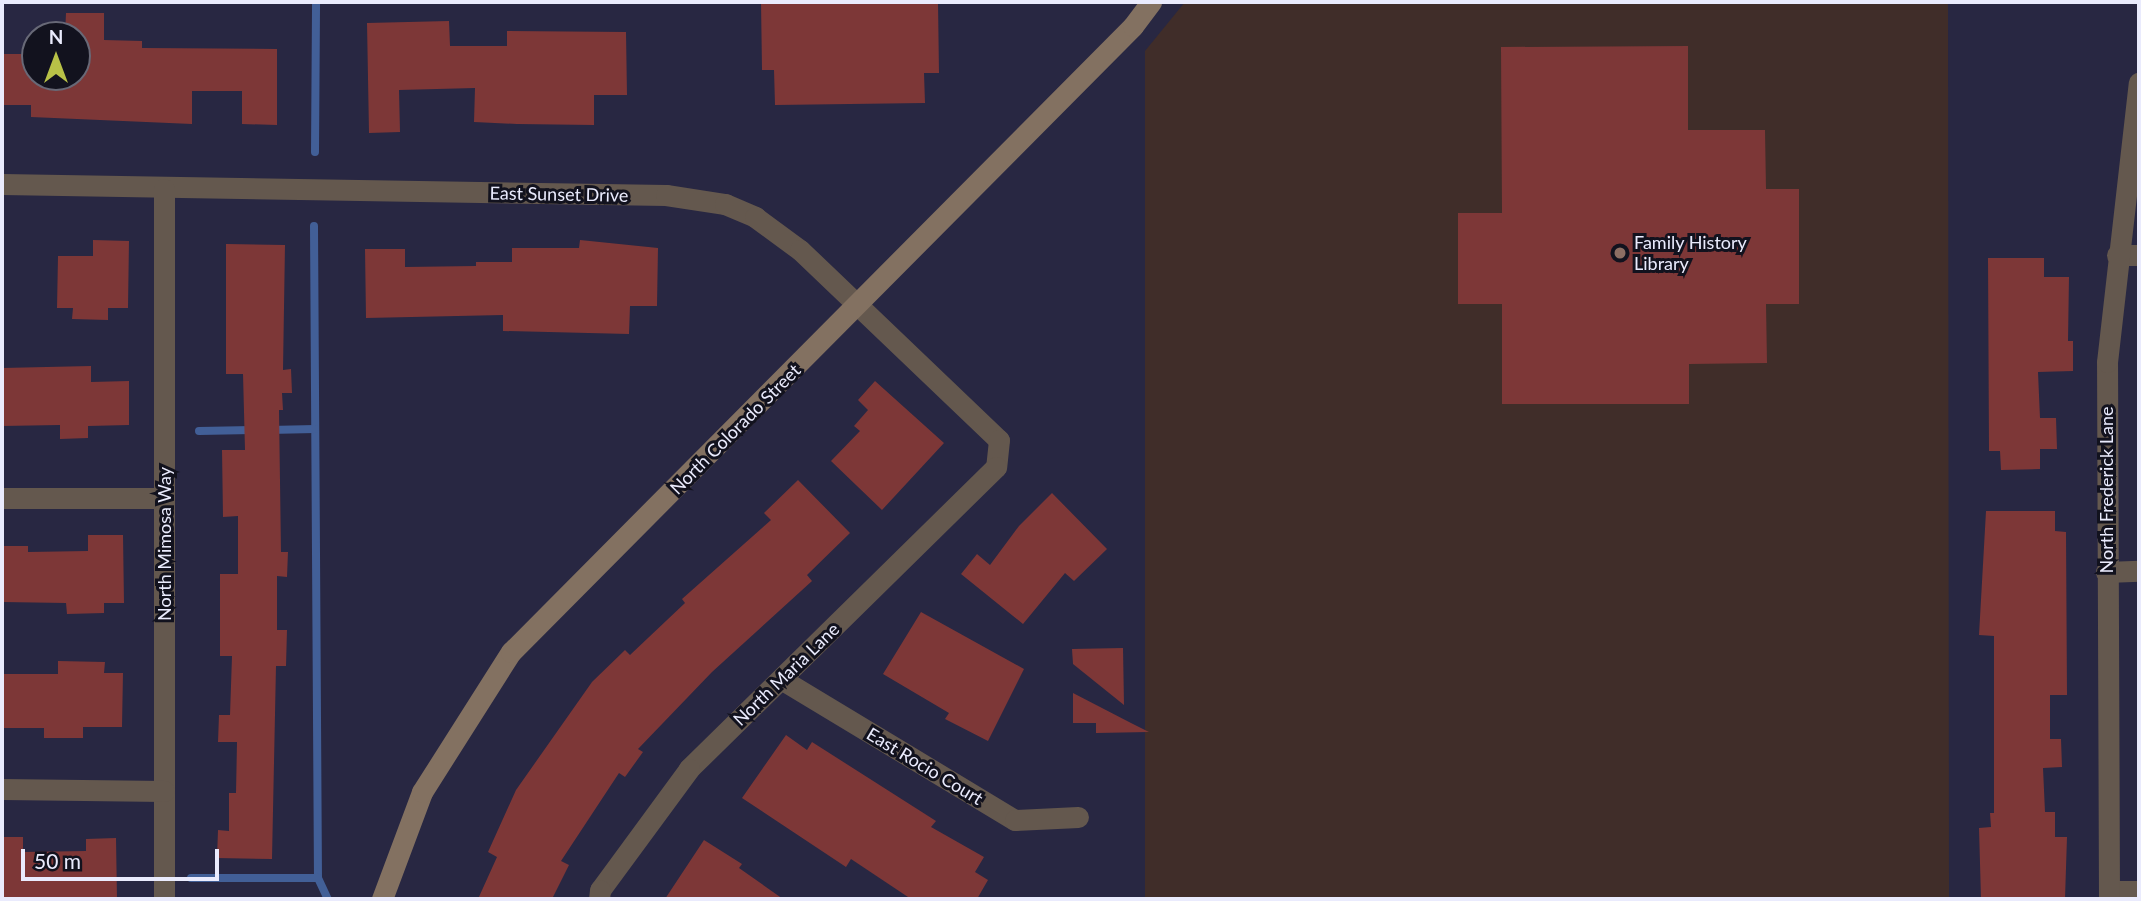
<!DOCTYPE html>
<html>
<head>
<meta charset="utf-8">
<style>
  body { margin:0 }
  #map { position:relative; width:2141px; height:901px; overflow:hidden; background:#282742; font-family:Lato,sans-serif }
  div>[style] { position:absolute }
  .commercial>* { inset:0; background:#402d29 }
  .stream>* { height:8px; margin:-4px; padding:0 4px; transform-origin:4px; border-radius:4px; background:#425f97 }
  .building>* { inset:0; background:#7d3737 }
  .street>* { height:21px; margin:-10.5px; padding:0 10.5px; transform-origin:10.5px; border-radius:10.5px; background:#64584e }
  .secondary>* { height:21px; margin:-10.5px; padding:0 10.5px; transform-origin:10.5px; border-radius:10.5px; background:#837161 }
  .dots>* { width:19px; height:19px; translate:-50% -50%; box-sizing:border-box; border:4px solid #12121e; border-radius:50% }
  span { translate:-50% -50%; white-space:nowrap; text-align:center; line-height:1.15; -webkit-text-stroke:6px #12121e; paint-order:stroke }
  .street-label { font-size:18px; color:#eaebfd }
  .poi-label { font-size:18px; color:#eaebfd }
  .left { translate:0 -50%; text-align:left }
  .frame { position:absolute; inset:0; border:4px solid #eaebfd; pointer-events:none }
  .north { position:absolute; left:21px; top:21px; width:70px; height:70px; box-sizing:border-box; background:#12121e; border:2px solid #686977; border-radius:50%; rotate:0deg; font-size:19px; font-weight:700; line-height:28px; text-align:center; color:#eaebfd }
  .north::after { content:''; display:block; margin:auto; width:24px; height:32px; background:#b8c147; clip-path:polygon(50% 0,100% 100%,50% 72%,0 100%) }
  .scale { position:absolute; left:21px; top:849px; width:198px; height:32px; box-sizing:border-box; border:4px solid #eaebfd; border-top:0; padding-left:9px; font-size:21px; line-height:24px; white-space:nowrap; color:#eaebfd; -webkit-text-stroke:5px #12121e; paint-order:stroke }
</style>
</head>
<body>
<div id="map">
  <div class="commercial">
    <div style="clip-path:polygon(1185px 2px,1948px 2px,1949px 899px,1145px 899px,1145px 51px)"></div>
  </div>
  <div class="stream">
    <div style="left:315px;top:152px;width:150px;rotate:-89.6deg"></div>
    <div style="left:314px;top:226px;width:652px;rotate:89.65deg"></div>
    <div style="left:318px;top:878px;width:23px;rotate:65deg"></div>
    <div style="left:269px;top:430px;width:46px;rotate:-1.2deg"></div>
    <div style="left:199px;top:431px;width:53px;rotate:-1.1deg"></div>
    <div style="left:191px;top:878px;width:127px"></div>
  </div>
  <div class="building">
    <div style="clip-path:polygon(761px 2px,938px 2px,939px 73px,924px 73px,925px 103px,775px 105px,774px 70px,762px 70px)"></div>
    <div style="clip-path:polygon(66px 13px,104px 13px,104px 40px,142px 41px,142px 48px,277px 49px,277px 125px,242px 124px,242px 91px,192px 91px,192px 124px,31px 117px,31px 105px,2px 105px,2px 54px,35px 54px,35px 77px,77px 77px,77px 35px,65px 35px)"></div>
    <div style="clip-path:polygon(449px 21px,450px 46px,507px 46px,507px 31px,626px 32px,627px 95px,594px 95px,594px 125px,517px 124px,474px 122px,475px 88px,399px 90px,400px 132px,369px 133px,367px 23px)"></div>
    <div style="clip-path:polygon(1688px 46px,1688px 130px,1765px 130px,1766px 189px,1799px 189px,1799px 304px,1766px 304px,1767px 363px,1689px 364px,1689px 404px,1502px 404px,1502px 304px,1458px 304px,1458px 213px,1502px 213px,1501px 47px)"></div>
    <div style="clip-path:polygon(93px 240px,129px 241px,128px 308px,108px 308px,108px 320px,72px 319px,73px 308px,57px 308px,58px 256px,93px 256px)"></div>
    <div style="clip-path:polygon(580px 240px,658px 248px,657px 306px,630px 306px,629px 334px,503px 331px,503px 315px,366px 318px,365px 249px,405px 249px,405px 267px,476px 266px,476px 262px,512px 262px,512px 248px,579px 248px)"></div>
    <div style="clip-path:polygon(226px 244px,285px 245px,283px 370px,291px 369px,292px 393px,282px 393px,283px 410px,279px 410px,281px 552px,288px 552px,287px 577px,277px 576px,277px 630px,287px 630px,286px 666px,276px 666px,272px 859px,217px 858px,218px 830px,229px 831px,229px 793px,236px 793px,237px 742px,218px 742px,219px 715px,230px 715px,232px 656px,220px 656px,220px 574px,238px 574px,238px 516px,223px 517px,222px 450px,245px 450px,243px 374px,226px 374px)"></div>
    <div style="clip-path:polygon(1988px 258px,2044px 258px,2044px 277px,2069px 277px,2068px 341px,2073px 341px,2073px 371px,2038px 372px,2040px 418px,2056px 418px,2057px 449px,2040px 449px,2040px 469px,2001px 470px,2000px 451px,1989px 451px)"></div>
    <div style="clip-path:polygon(91px 366px,91px 382px,129px 381px,129px 425px,88px 426px,88px 438px,60px 439px,60px 425px,2px 426px,2px 368px)"></div>
    <div style="clip-path:polygon(875px 381px,944px 443px,882px 510px,831px 461px,860px 431px,854px 426px,868px 410px,858px 400px)"></div>
    <div style="clip-path:polygon(798px 480px,850px 533px,807px 575px,812px 581px,712px 672px,638px 749px,643px 752px,625px 777px,619px 773px,561px 861px,569px 865px,552px 899px,478px 899px,497px 857px,488px 852px,516px 790px,592px 682px,625px 650px,630px 655px,685px 603px,682px 599px,771px 520px,764px 513px)"></div>
    <div style="clip-path:polygon(1052px 493px,1107px 549px,1074px 581px,1065px 573px,1023px 624px,961px 574px,977px 554px,990px 565px,1019px 526px)"></div>
    <div style="clip-path:polygon(1986px 511px,2055px 511px,2055px 531px,2066px 532px,2067px 695px,2050px 695px,2050px 739px,2061px 739px,2062px 767px,2043px 768px,2045px 812px,2055px 812px,2055px 837px,2067px 837px,2065px 899px,1981px 899px,1979px 828px,1991px 827px,1990px 813px,1994px 813px,1994px 636px,1979px 635px)"></div>
    <div style="clip-path:polygon(88px 535px,123px 535px,124px 603px,104px 603px,104px 613px,67px 614px,66px 603px,2px 602px,2px 546px,28px 546px,28px 552px,88px 551px)"></div>
    <div style="clip-path:polygon(921px 612px,1024px 669px,988px 741px,945px 719px,949px 713px,883px 674px)"></div>
    <div style="clip-path:polygon(1123px 648px,1124px 705px,1073px 664px,1072px 649px)"></div>
    <div style="clip-path:polygon(58px 661px,105px 662px,104px 673px,123px 673px,122px 727px,83px 727px,83px 738px,44px 738px,44px 728px,2px 728px,2px 674px,58px 674px)"></div>
    <div style="clip-path:polygon(1073px 693px,1131px 723px,1149px 732px,1096px 733px,1096px 723px,1073px 723px)"></div>
    <div style="clip-path:polygon(786px 735px,807px 750px,812px 742px,936px 821px,931px 827px,984px 857px,975px 872px,988px 880px,977px 899px,911px 899px,851px 859px,846px 867px,742px 798px)"></div>
    <div style="clip-path:polygon(2px 837px,23px 837px,23px 852px,86px 851px,86px 839px,116px 838px,117px 899px,2px 899px)"></div>
    <div style="clip-path:polygon(704px 840px,742px 864px,739px 868px,783px 899px,665px 899px)"></div>
  </div>
  <div class="street">
    <div style="left:2px;top:184px;width:664px;rotate:0.95deg"></div>
    <div style="left:666px;top:195px;width:60px;rotate:8.7deg"></div>
    <div style="left:725px;top:204px;width:33px;rotate:23deg"></div>
    <div style="left:755px;top:217px;width:56px;rotate:36.3deg"></div>
    <div style="left:800px;top:250px;width:275px;rotate:43.7deg"></div>
    <div style="left:999px;top:440px;width:27px;rotate:96deg"></div>
    <div style="left:996px;top:467px;width:431px;rotate:135.5deg"></div>
    <div style="left:689px;top:769px;width:150px;rotate:126.3deg"></div>
    <div style="left:600px;top:890px;width:9px;rotate:96deg"></div>
    <div style="left:164px;top:189px;width:710px;rotate:90deg"></div>
    <div style="left:2117px;top:255px;width:22px"></div>
    <div style="left:2px;top:498px;width:162px"></div>
    <div style="left:2106px;top:572px;width:33px;rotate:-2deg"></div>
    <div style="left:781px;top:679px;width:273px;rotate:31.1deg"></div>
    <div style="left:1015px;top:820px;width:63px;rotate:-2.7deg"></div>
    <div style="left:2px;top:789px;width:162px;rotate:0.7deg"></div>
    <div style="left:2109px;top:891px;width:30px"></div>
    <div style="left:2109px;top:899px;width:537px;rotate:-90.21deg"></div>
    <div style="left:2107px;top:362px;width:281px;rotate:-83.5deg"></div>
  </div>
  <div class="secondary">
    <div style="left:382px;top:899px;width:114px;rotate:-69.5deg"></div>
    <div style="left:422px;top:792px;width:166px;rotate:-57.6deg"></div>
    <div style="left:511px;top:652px;width:882px;rotate:-45.18deg"></div>
    <div style="left:1133px;top:26px;width:30px;rotate:-53deg"></div>
  </div>
  <div class="dots">
    <div style="left:1620px;top:253px;background:#8d6e63"></div>
  </div>
  <div class="street-label">
    <span style="left:559px;top:194px;rotate:1deg">East Sunset Drive</span>
    <span style="left:735px;top:429px;rotate:-45deg">North Colorado Street</span>
    <span style="left:2106px;top:490px;rotate:-90deg">North Frederick Lane</span>
    <span style="left:164px;top:544px;rotate:-90deg">North Mimosa Way</span>
    <span style="left:786px;top:674px;rotate:-44deg">North Maria Lane</span>
    <span style="left:925px;top:766px;rotate:31deg">East Rocio Court</span>
  </div>
  <div class="poi-label">
    <span class="left" style="left:1634px;top:253px">Family History<br>Library</span>
  </div>
  <div class="frame"></div>
  <div class="north">N</div>
  <div class="scale">50 m</div>
</div>
</body>
</html>
